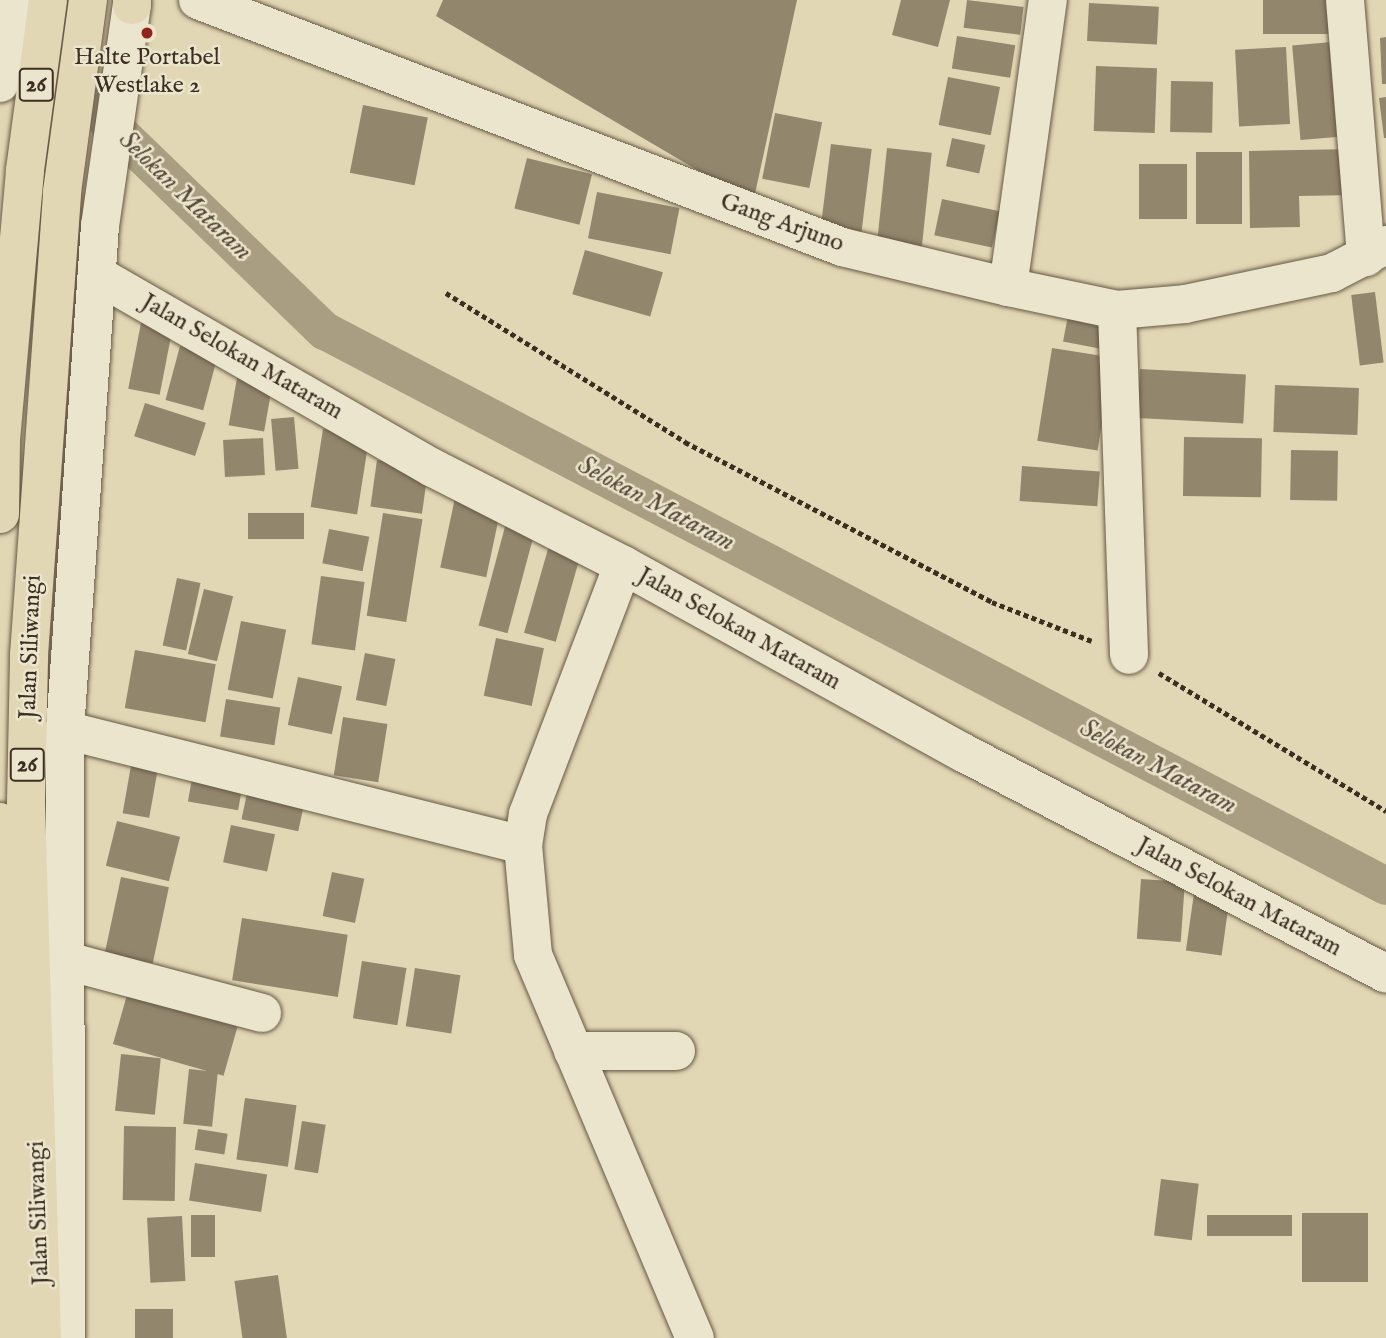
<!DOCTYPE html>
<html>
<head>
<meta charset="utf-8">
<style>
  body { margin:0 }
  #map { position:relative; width:1386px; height:1338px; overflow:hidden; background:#e2d7b4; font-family:"IM FELL English",serif }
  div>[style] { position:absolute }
  .canal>* { height:38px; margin:-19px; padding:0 19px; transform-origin:19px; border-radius:19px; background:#aa9e82 }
  .building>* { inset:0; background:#92866d; transform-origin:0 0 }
  .path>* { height:4.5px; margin-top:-2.25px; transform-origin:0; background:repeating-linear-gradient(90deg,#3c2e20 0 5px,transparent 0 8.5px) }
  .roads { filter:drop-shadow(0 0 2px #665845) drop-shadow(0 0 2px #665845) }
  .minor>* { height:38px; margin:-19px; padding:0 19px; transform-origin:19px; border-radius:19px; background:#ece5ce }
  .highway>* { height:38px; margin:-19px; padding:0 19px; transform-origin:19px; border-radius:19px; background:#e2d7b4 }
  .dots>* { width:19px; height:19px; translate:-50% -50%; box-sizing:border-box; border:4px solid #ece5ce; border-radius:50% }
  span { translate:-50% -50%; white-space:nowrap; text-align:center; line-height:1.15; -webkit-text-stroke:5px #ece5ce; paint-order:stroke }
  .shield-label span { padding:2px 5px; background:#ece5ce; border:2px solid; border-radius:5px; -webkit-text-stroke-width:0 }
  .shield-label { font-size:23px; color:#3c2e20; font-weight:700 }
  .poi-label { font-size:24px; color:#3c2e20 }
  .street-label { font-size:24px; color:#3c2e20 }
  .water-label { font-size:26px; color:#584a38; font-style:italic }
</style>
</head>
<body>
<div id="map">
  <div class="canal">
    <div style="left:19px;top:36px;width:425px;rotate:44deg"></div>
    <div style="left:325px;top:331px;width:1197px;rotate:27.61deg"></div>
  </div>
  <div class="building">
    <div style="clip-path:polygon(443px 0,797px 0,753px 203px,436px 16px)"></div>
    <div style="clip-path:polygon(901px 0,950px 0,938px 47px,892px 35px)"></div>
    <div style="left:967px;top:0;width:57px;height:28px;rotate:7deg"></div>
    <div style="left:1263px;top:0;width:67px;height:34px"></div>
    <div style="left:1089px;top:3px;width:70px;height:38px;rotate:3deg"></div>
    <div style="left:957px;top:36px;width:59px;height:33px;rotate:9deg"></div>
    <div style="clip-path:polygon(1386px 37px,1386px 84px,1382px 84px,1380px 38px)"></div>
    <div style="left:1343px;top:41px;width:95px;height:51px;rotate:85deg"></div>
    <div style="left:1286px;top:47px;width:77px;height:51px;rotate:87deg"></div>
    <div style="left:1096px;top:66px;width:61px;height:65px;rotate:2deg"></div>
    <div style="left:948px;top:77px;width:53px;height:49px;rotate:11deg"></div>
    <div style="left:1171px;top:81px;width:42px;height:51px;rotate:1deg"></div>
    <div style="clip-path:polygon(1386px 97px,1386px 138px,1384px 138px,1379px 98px)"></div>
    <div style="left:363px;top:105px;width:66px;height:69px;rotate:11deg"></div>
    <div style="left:775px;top:113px;width:48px;height:67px;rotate:11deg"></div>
    <div style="left:952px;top:138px;width:34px;height:29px;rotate:12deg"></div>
    <div style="left:831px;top:144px;width:41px;height:94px;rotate:7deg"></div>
    <div style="left:887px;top:148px;width:45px;height:99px;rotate:6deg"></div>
    <div style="clip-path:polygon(1355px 149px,1356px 195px,1299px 196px,1300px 227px,1250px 228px,1249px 151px)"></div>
    <div style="left:1196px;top:152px;width:46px;height:72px"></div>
    <div style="left:527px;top:158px;width:67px;height:52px;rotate:14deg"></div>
    <div style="left:1139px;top:164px;width:48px;height:55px"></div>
    <div style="left:597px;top:192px;width:84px;height:47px;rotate:11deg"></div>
    <div style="left:942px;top:199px;width:59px;height:37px;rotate:12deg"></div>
    <div style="left:585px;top:250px;width:81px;height:46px;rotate:16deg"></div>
    <div style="left:1375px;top:292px;width:71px;height:24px;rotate:83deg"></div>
    <div style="left:1068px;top:316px;width:46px;height:26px;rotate:11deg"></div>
    <div style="left:142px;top:318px;width:32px;height:72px;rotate:11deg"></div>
    <div style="left:180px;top:346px;width:39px;height:56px;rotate:15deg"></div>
    <div style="left:1052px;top:348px;width:61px;height:94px;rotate:9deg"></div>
    <div style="left:1140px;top:369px;width:106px;height:49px;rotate:3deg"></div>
    <div style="left:237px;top:378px;width:36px;height:48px;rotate:10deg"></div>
    <div style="left:1275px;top:385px;width:84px;height:47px;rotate:2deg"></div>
    <div style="left:145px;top:403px;width:64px;height:35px;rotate:18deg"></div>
    <div style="left:294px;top:417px;width:52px;height:23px;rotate:85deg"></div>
    <div style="left:323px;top:429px;width:47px;height:79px;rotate:9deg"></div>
    <div style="left:1184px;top:437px;width:78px;height:59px;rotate:1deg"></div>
    <div style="left:263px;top:438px;width:37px;height:40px;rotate:87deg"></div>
    <div style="left:1291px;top:450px;width:47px;height:50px;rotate:1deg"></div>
    <div style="left:377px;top:460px;width:52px;height:47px;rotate:8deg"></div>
    <div style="left:1022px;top:466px;width:78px;height:35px;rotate:4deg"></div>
    <div style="left:455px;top:498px;width:47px;height:71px;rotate:12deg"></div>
    <div style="left:248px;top:513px;width:56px;height:26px"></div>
    <div style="left:383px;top:513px;width:40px;height:104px;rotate:9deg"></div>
    <div style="left:506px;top:523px;width:30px;height:106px;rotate:15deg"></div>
    <div style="left:329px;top:529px;width:41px;height:35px;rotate:11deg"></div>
    <div style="left:548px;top:549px;width:33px;height:87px;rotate:16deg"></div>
    <div style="left:321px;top:576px;width:44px;height:69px;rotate:8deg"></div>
    <div style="left:177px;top:578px;width:24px;height:69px;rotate:12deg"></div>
    <div style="left:204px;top:589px;width:30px;height:67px;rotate:14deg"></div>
    <div style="left:241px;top:621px;width:46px;height:70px;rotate:11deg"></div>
    <div style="left:496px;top:638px;width:49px;height:59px;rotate:12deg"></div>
    <div style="left:135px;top:650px;width:82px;height:59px;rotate:10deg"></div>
    <div style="left:365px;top:653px;width:31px;height:48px;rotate:11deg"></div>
    <div style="left:298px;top:677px;width:45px;height:49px;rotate:12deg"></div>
    <div style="left:226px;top:699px;width:55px;height:38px;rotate:9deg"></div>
    <div style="left:343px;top:717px;width:45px;height:59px;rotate:9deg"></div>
    <div style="left:132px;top:760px;width:27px;height:54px;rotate:10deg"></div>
    <div style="left:194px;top:767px;width:51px;height:35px;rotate:10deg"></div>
    <div style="left:249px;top:784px;width:58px;height:36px;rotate:12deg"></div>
    <div style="left:117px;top:821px;width:65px;height:46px;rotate:14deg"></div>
    <div style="left:231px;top:825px;width:45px;height:38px;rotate:12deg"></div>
    <div style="left:332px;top:872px;width:33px;height:45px;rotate:12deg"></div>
    <div style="left:121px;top:877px;width:49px;height:78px;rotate:12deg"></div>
    <div style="left:1141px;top:879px;width:44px;height:60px;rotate:4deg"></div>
    <div style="left:1194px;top:893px;width:36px;height:58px;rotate:8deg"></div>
    <div style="left:242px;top:918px;width:107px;height:63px;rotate:9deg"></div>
    <div style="left:362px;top:961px;width:45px;height:58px;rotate:9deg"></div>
    <div style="left:415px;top:968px;width:46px;height:59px;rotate:9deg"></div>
    <div style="left:127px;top:995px;width:115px;height:51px;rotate:16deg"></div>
    <div style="left:121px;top:1054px;width:40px;height:57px;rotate:6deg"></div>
    <div style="left:189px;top:1069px;width:29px;height:55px;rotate:6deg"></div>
    <div style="left:245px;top:1098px;width:52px;height:62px;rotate:8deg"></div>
    <div style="left:302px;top:1121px;width:24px;height:49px;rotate:9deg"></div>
    <div style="left:124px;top:1126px;width:52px;height:74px;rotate:1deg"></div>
    <div style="left:198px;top:1129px;width:30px;height:21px;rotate:9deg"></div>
    <div style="left:195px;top:1163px;width:73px;height:38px;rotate:9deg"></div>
    <div style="left:1161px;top:1179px;width:38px;height:57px;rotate:7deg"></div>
    <div style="left:1302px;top:1213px;width:66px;height:69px"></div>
    <div style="left:191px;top:1215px;width:24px;height:42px"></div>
    <div style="left:1207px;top:1215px;width:85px;height:21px"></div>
    <div style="left:182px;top:1216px;width:65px;height:35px;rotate:87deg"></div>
    <div style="left:278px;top:1275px;width:64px;height:44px;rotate:82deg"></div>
    <div style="left:135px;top:1309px;width:38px;height:29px"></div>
  </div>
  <div class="path">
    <div style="left:446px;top:293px;width:282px;rotate:31.9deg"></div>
    <div style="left:685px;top:442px;width:346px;rotate:27.5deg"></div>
    <div style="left:992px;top:602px;width:107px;rotate:21.3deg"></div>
    <div style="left:1159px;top:673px;width:266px;rotate:31.3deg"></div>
  </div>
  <div class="roads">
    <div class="minor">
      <div style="left:198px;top:0;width:690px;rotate:20.98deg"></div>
      <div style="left:842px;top:247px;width:171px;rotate:13.5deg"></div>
      <div style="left:1008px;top:287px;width:111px;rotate:11.9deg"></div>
      <div style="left:1117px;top:310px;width:68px;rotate:-5deg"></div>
      <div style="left:1185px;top:304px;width:150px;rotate:-11.9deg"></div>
      <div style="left:1332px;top:273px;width:61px;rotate:-27.4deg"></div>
      <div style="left:1345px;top:0;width:258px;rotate:85.3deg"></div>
      <div style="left:0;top:83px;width:84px;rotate:-81.1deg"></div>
      <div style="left:97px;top:275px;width:387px;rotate:29.9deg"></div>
      <div style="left:433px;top:468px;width:213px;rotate:27deg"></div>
      <div style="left:623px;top:565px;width:389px;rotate:28.9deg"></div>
      <div style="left:964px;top:753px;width:476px;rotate:27.6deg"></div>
      <div style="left:1008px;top:287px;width:290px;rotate:-82.1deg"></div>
      <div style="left:1117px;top:310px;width:345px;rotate:88deg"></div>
      <div style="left:623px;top:565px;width:267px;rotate:110.9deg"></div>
      <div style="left:528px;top:814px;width:31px;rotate:99deg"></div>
      <div style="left:523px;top:845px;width:110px;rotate:84.8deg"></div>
      <div style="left:533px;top:955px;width:416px;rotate:67.1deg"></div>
      <div style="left:65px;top:730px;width:472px;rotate:14.1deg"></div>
      <div style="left:63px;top:960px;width:206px;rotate:14.9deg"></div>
      <div style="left:573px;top:1051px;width:103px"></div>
      <div style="left:66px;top:1338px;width:608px;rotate:-90.09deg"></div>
      <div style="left:65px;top:730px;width:505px;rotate:-86.03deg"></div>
      <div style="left:100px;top:226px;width:223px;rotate:-81.8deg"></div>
    </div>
    <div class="highway">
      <div style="left:132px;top:5px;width:5px;rotate:-90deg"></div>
      <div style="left:0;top:514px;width:74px;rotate:-89.2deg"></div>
      <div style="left:1px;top:440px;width:271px;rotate:-84.9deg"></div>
      <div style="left:25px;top:170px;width:172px;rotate:-82.3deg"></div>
      <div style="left:0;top:822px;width:516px;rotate:89.44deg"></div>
      <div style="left:42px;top:1338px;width:535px;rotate:-91.71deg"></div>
      <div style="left:26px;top:803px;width:148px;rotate:-88.8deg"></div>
      <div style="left:29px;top:655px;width:464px;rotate:-85.9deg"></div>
      <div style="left:62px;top:192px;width:194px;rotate:-82.3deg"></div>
    </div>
  </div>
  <div class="dots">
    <div style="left:147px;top:33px;background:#8f2418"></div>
  </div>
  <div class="shield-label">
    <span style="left:36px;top:85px">26</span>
    <span style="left:27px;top:765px">26</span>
  </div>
  <div class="poi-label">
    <span style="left:147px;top:72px">Halte Portabel<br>Westlake 2</span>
  </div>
  <div class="street-label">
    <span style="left:782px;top:223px;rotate:20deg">Gang Arjuno</span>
    <span style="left:242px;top:357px;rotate:30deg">Jalan Selokan Mataram</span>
    <span style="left:739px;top:629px;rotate:29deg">Jalan Selokan Mataram</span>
    <span style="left:31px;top:647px;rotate:-88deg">Jalan Siliwangi</span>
    <span style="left:1239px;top:897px;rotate:28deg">Jalan Selokan Mataram</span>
    <span style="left:39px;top:1213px;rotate:-92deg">Jalan Siliwangi</span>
  </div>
  <div class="water-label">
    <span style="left:185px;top:196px;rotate:44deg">Selokan Mataram</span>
    <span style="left:656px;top:504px;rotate:28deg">Selokan Mataram</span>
    <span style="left:1158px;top:767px;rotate:28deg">Selokan Mataram</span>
  </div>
</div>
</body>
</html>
